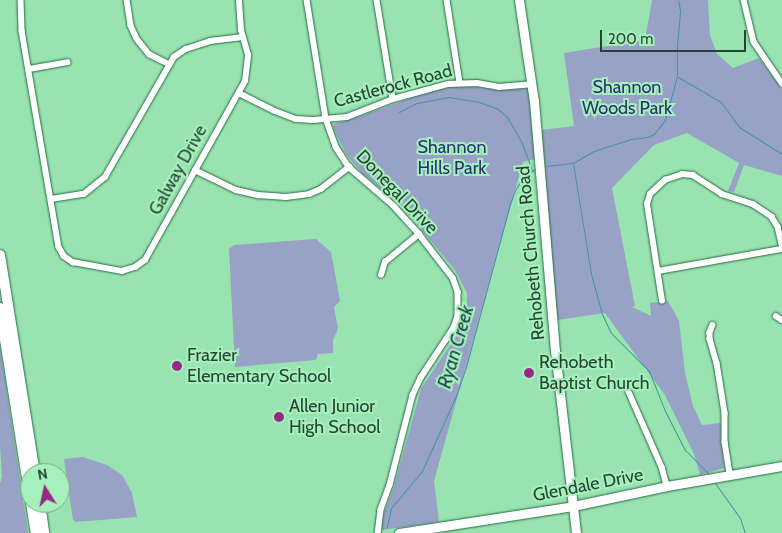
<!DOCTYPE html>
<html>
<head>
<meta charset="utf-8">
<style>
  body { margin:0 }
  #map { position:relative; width:782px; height:533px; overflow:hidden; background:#99e3b0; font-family:Cabin,sans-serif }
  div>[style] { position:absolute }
  .green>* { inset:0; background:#98a2c6 }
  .stream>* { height:1px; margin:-0.5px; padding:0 0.5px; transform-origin:0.5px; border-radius:0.5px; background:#4593a4 }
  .roads { filter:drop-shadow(0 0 1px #226d42) drop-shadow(0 0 1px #226d42) }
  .street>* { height:5.5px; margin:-2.75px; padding:0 2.75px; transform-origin:2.75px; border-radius:2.75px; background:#fff }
  .secondary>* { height:9px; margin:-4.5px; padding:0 4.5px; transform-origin:4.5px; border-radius:4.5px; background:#fff }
  .highway>* { height:10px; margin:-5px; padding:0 5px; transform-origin:5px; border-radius:5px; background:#fff }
  .dots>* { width:14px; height:14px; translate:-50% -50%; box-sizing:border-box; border:2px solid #a6f0bd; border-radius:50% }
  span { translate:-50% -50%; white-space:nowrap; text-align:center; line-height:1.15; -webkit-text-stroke:4px #a6f0bd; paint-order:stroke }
  .street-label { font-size:18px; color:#264531 }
  .park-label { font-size:18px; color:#283070 }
  .poi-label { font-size:18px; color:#264531 }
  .left { translate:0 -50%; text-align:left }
  .water-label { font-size:19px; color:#1a3f47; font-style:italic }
  .north { position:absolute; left:20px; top:463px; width:50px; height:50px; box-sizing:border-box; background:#a6f0bd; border:1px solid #73ac85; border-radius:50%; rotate:350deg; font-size:14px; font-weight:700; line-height:20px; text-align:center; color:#264531 }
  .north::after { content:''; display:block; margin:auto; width:18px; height:22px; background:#982989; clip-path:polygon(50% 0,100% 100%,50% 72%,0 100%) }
  .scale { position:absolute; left:600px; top:30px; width:146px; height:22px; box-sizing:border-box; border:2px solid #264531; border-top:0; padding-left:6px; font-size:15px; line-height:18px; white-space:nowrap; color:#264531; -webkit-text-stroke:4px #a6f0bd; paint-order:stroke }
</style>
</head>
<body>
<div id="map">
  <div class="green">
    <div style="clip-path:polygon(652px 0,708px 0,710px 35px,717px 54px,733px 68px,759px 58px,782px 89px,782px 176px,744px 165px,734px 192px,728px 191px,739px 163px,687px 133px,654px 145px,612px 188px,635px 306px,632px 307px,651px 316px,650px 303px,668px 301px,679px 321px,685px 373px,693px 406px,702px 425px,721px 423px,724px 468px,700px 475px,694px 454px,665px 395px,605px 313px,557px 320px,542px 130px,574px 126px,564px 53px,645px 40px)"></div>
    <div style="clip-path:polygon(466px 86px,528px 89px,535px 159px,523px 162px,434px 481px,439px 522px,382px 530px,381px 521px,393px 490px,421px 389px,457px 335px,467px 309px,467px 293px,455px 270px,401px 205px,362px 173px,346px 154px,333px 127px,334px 124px,358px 117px,414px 97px,450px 87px)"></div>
    <div style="clip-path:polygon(316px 239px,331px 252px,340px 301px,334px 307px,338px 329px,333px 340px,333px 353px,318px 354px,316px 360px,235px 367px,229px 249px,234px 245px)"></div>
    <div style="clip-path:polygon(0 348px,28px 533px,0 533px,0 483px,2px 477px,0 447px)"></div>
    <div style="clip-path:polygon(83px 457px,107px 465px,122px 475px,132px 493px,137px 517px,76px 522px,73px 520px,64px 459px)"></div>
  </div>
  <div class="stream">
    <div style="left:678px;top:77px;width:50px;rotate:30.2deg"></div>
    <div style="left:721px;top:102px;width:31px;rotate:54deg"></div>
    <div style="left:739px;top:127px;width:51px;rotate:32.1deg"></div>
    <div style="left:399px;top:112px;width:20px;rotate:-27deg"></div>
    <div style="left:417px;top:103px;width:32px;rotate:-11deg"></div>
    <div style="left:448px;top:97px;width:31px;rotate:9deg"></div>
    <div style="left:479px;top:102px;width:20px;rotate:20deg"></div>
    <div style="left:498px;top:109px;width:12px;rotate:42deg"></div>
    <div style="left:507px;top:117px;width:30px;rotate:60deg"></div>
    <div style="left:522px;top:143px;width:30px;rotate:70deg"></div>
    <div style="left:573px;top:163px;width:112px;rotate:80.8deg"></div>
    <div style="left:591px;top:274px;width:41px;rotate:74.6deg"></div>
    <div style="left:602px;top:314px;width:21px;rotate:65deg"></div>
    <div style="left:611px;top:333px;width:54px;rotate:45deg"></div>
    <div style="left:649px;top:371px;width:43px;rotate:68.2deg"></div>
    <div style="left:665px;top:411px;width:44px;rotate:62.9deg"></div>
    <div style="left:685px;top:450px;width:35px;rotate:45deg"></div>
    <div style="left:547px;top:166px;width:26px;rotate:-7deg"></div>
    <div style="left:573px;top:163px;width:24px;rotate:-30deg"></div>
    <div style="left:594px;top:151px;width:39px;rotate:-18deg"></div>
    <div style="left:631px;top:139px;width:17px;rotate:-7deg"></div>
    <div style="left:648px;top:137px;width:7px;rotate:-27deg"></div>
    <div style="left:654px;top:134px;width:18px;rotate:-52deg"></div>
    <div style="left:665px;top:120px;width:46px;rotate:-74.7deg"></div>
    <div style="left:677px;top:76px;width:30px;rotate:-90deg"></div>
    <div style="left:677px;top:46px;width:36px;rotate:-85deg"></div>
    <div style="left:680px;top:10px;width:10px;rotate:-101deg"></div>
    <div style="left:715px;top:483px;width:43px;rotate:54.5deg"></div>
    <div style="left:740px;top:518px;width:16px;rotate:72deg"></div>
    <div style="left:387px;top:527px;width:19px;rotate:-78deg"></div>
    <div style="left:391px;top:508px;width:48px;rotate:-50deg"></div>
    <div style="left:422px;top:471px;width:82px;rotate:-65.6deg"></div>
    <div style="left:456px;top:396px;width:31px;rotate:-71deg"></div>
    <div style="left:466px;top:367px;width:169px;rotate:-74.9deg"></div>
    <div style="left:510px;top:204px;width:15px;rotate:-70deg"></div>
    <div style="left:515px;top:190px;width:17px;rotate:-57deg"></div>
    <div style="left:524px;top:176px;width:13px;rotate:-32deg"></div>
  </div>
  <div class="roads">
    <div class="street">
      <div style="left:21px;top:0;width:31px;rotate:88deg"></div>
      <div style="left:22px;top:31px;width:219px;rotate:80.3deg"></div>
      <div style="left:59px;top:247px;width:10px;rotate:61deg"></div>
      <div style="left:64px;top:256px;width:11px;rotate:34deg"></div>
      <div style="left:73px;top:262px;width:50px;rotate:10.4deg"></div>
      <div style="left:122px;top:271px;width:14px;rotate:-17deg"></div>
      <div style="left:135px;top:267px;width:12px;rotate:-35deg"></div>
      <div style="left:145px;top:260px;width:205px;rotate:-60.8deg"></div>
      <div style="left:245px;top:81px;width:26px;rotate:-83deg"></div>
      <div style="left:248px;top:55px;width:26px;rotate:-106deg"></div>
      <div style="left:241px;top:30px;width:30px;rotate:-94deg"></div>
      <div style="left:127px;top:0;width:26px;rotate:81deg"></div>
      <div style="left:131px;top:26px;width:14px;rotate:65deg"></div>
      <div style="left:137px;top:39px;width:19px;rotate:51deg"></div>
      <div style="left:149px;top:54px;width:22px;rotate:27deg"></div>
      <div style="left:307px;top:0;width:121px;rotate:80.9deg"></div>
      <div style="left:326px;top:119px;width:30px;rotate:70deg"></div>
      <div style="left:336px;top:147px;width:24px;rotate:57deg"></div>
      <div style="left:349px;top:167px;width:60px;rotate:40.9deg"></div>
      <div style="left:394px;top:206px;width:38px;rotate:48deg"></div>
      <div style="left:419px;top:234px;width:56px;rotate:52.3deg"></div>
      <div style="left:453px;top:278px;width:15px;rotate:70deg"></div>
      <div style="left:458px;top:292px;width:24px;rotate:90deg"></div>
      <div style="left:458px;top:316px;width:13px;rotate:108deg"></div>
      <div style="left:454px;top:328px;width:60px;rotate:123.4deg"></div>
      <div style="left:421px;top:378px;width:19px;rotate:115deg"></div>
      <div style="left:413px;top:395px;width:93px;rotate:104.3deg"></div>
      <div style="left:390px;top:485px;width:27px;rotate:110deg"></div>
      <div style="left:381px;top:510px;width:23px;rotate:97deg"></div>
      <div style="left:377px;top:0;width:100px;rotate:80.8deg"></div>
      <div style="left:447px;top:0;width:84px;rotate:81.1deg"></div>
      <div style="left:744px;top:0;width:43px;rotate:76.6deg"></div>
      <div style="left:754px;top:42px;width:50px;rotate:55.7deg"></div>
      <div style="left:29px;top:69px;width:39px;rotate:-10deg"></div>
      <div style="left:239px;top:93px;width:40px;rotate:26.6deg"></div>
      <div style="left:275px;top:111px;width:22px;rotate:21deg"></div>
      <div style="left:296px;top:119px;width:17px;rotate:3deg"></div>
      <div style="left:313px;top:120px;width:34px;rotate:-5deg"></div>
      <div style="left:347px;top:117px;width:49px;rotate:-21.4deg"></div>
      <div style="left:393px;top:99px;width:57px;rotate:-15.3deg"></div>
      <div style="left:448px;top:84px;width:29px;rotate:-2deg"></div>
      <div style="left:477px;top:83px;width:22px;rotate:10deg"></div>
      <div style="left:499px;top:87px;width:32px;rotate:-5deg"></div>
      <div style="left:195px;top:170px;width:46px;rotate:26deg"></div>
      <div style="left:236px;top:190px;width:23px;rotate:13deg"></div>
      <div style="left:258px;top:195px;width:28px;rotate:4deg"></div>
      <div style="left:286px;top:197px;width:23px;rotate:-7deg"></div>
      <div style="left:309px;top:194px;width:13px;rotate:-23deg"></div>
      <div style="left:321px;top:189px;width:36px;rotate:-38deg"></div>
      <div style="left:51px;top:199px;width:33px;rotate:-9deg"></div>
      <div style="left:84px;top:194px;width:27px;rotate:-39deg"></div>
      <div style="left:105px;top:177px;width:138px;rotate:-60.1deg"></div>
      <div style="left:174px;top:57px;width:14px;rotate:-34deg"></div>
      <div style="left:186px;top:49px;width:25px;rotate:-18deg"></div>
      <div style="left:210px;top:41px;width:33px;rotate:-7deg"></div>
      <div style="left:658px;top:271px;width:126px;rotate:-10.1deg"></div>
      <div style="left:381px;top:275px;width:14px;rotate:-73deg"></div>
      <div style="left:385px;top:262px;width:44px;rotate:-39.5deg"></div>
      <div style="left:662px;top:301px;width:98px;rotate:-98.8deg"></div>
      <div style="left:647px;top:204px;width:10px;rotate:-73deg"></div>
      <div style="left:650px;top:194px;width:21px;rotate:-43deg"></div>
      <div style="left:665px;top:180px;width:18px;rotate:-19deg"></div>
      <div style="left:682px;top:174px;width:11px;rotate:5deg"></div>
      <div style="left:693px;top:175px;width:35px;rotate:33deg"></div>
      <div style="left:722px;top:194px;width:33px;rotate:18deg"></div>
      <div style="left:753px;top:204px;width:23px;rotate:34deg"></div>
      <div style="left:772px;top:217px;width:12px;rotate:59deg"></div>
      <div style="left:778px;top:227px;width:17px;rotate:77deg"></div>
      <div style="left:776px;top:316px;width:7px;rotate:34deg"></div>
      <div style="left:713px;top:325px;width:8px;rotate:113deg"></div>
      <div style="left:710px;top:332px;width:7px;rotate:90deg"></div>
      <div style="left:710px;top:339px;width:25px;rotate:74deg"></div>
      <div style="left:717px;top:363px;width:51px;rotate:80.9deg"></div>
      <div style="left:725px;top:413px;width:29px;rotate:90deg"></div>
      <div style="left:725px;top:442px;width:32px;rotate:81deg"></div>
      <div style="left:629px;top:392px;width:82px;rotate:66.3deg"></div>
      <div style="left:662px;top:467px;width:20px;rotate:75deg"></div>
    </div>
    <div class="secondary">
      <div style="left:519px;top:0;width:102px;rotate:81.6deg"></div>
      <div style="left:534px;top:101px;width:251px;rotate:85.2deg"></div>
      <div style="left:555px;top:351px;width:183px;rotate:83.4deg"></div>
      <div style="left:399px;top:533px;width:176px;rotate:-8.8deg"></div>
      <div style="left:573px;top:506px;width:96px;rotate:-12deg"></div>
      <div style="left:667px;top:486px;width:117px;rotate:-9.9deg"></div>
    </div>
    <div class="highway">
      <div style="left:0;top:255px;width:221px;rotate:80.9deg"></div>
      <div style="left:0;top:308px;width:191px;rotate:81deg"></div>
      <div style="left:31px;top:503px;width:30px;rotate:81deg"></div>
      <div style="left:40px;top:503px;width:30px;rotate:82deg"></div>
    </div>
  </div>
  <div class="dots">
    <div style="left:177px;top:366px;background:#982989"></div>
    <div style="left:529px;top:373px;background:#982989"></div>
    <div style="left:279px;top:417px;background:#982989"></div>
  </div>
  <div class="street-label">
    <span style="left:393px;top:86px;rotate:-15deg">Castlerock Road</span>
    <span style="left:178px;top:170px;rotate:-61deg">Galway Drive</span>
    <span style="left:397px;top:192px;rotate:46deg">Donegal Drive</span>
    <span style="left:531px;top:253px;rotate:-95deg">Rehobeth Church Road</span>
    <span style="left:588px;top:485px;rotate:-11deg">Glendale Drive</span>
  </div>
  <div class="park-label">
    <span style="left:627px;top:98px">Shannon<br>Woods Park</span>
    <span style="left:452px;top:158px">Shannon<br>Hills Park</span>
  </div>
  <div class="poi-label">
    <span class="left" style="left:187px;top:366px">Frazier<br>Elementary School</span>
    <span class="left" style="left:539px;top:373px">Rehobeth<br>Baptist Church</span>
    <span class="left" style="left:289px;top:417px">Allen Junior<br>High School</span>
  </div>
  <div class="water-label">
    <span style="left:456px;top:347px;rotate:-74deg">Ryan Creek</span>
  </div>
  <div class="north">N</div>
  <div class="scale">200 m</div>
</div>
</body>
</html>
